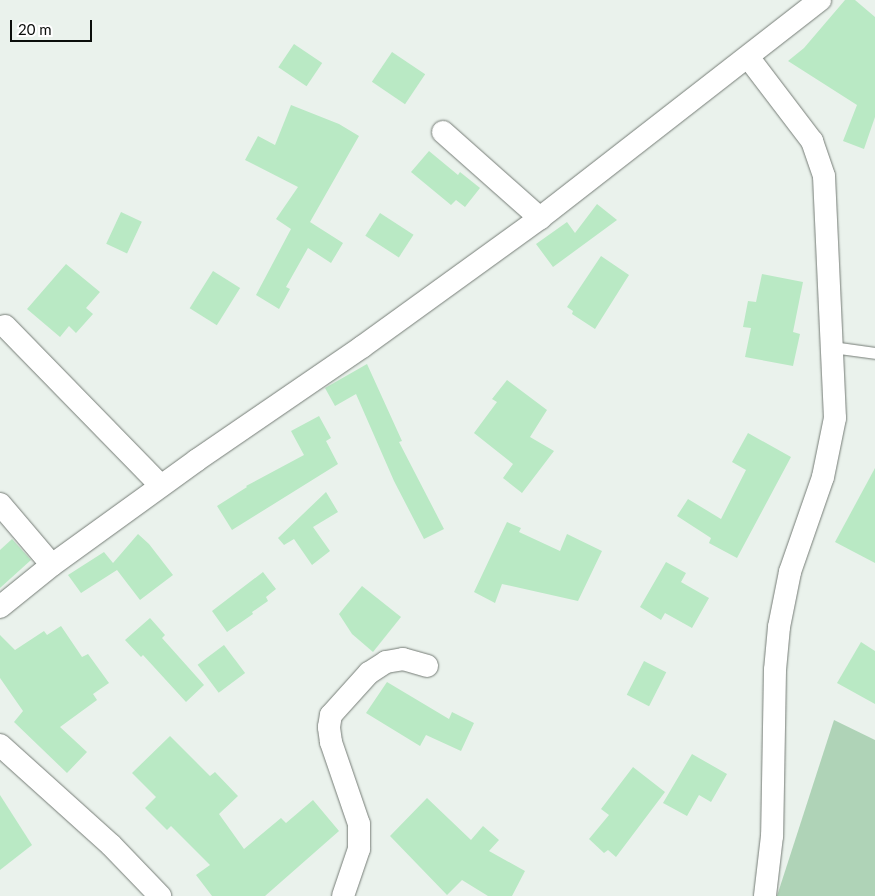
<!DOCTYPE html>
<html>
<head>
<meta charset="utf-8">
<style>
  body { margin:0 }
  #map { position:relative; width:875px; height:896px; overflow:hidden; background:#eaf2ec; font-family:Lato,sans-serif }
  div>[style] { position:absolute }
  .green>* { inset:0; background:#afd3b7 }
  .building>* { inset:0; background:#b9e9c4; transform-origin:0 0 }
  .roads { filter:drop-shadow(0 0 1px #757c76) drop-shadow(0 0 1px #757c76) }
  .service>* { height:11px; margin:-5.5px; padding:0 5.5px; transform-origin:5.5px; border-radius:5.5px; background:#fff }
  .minor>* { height:22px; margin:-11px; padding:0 11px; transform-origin:11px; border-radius:11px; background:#fff }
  span { translate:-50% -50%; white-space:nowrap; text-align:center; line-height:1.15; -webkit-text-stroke:4.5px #fff; paint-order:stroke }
  .scale { position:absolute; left:10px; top:20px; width:82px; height:22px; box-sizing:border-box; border:2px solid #0b0e0b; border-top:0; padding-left:6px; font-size:15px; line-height:18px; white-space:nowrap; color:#0b0e0b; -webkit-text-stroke:4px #fff; paint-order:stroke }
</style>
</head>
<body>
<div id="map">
  <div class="green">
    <div style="clip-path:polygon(834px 720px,875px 740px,875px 896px,777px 896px)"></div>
  </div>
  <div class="building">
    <div style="clip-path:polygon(845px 0,855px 0,875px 17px,875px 117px,864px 149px,843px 141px,857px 105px,788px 61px,804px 48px)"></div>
    <div style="left:294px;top:44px;width:34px;height:28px;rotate:34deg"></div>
    <div style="left:392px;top:52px;width:40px;height:36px;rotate:34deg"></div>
    <div style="clip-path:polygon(291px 105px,339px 124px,359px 136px,310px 222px,343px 243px,331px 263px,308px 248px,286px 287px,290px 289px,279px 309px,256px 295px,291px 229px,276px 219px,298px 187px,245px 160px,258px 136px,275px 145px)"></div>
    <div style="clip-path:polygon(429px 151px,458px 175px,460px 172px,480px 188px,465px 207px,456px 200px,451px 205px,411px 172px)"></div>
    <div style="clip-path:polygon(597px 204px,617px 220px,553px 267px,536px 244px,567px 222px,575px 233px)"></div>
    <div style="left:121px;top:212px;width:23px;height:35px;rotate:25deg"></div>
    <div style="left:380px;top:213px;width:40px;height:27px;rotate:33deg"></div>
    <div style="clip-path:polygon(601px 256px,629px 275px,595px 329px,572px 314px,573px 311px,567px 307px)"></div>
    <div style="clip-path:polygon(66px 264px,100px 292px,86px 308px,93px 314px,76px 333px,69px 326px,60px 337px,27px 309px)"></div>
    <div style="left:213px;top:271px;width:32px;height:44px;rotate:32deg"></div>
    <div style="clip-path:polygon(762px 274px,803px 282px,793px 332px,800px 334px,793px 366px,745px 357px,751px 328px,743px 327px,748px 301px,756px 302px)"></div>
    <div style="clip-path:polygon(367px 364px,402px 441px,399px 442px,444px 529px,424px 539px,394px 481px,356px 394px,335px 406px,325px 388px)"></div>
    <div style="clip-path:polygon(507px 380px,547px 410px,530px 437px,554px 451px,522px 493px,503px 478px,513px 464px,474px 433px,497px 402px,492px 399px)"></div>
    <div style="clip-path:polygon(319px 416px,331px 438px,326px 441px,338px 464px,232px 530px,217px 506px,247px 487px,246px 486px,304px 455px,291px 431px)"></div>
    <div style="clip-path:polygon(748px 433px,791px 457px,737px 558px,709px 543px,711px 538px,677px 516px,688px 499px,721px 519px,746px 470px,732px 462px)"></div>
    <div style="clip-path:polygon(875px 468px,875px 563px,835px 542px)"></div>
    <div style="clip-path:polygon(326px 492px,338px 512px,313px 527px,330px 551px,312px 565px,294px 539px,284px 545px,278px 538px)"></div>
    <div style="clip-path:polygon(507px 522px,521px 528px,519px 532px,560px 551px,567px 534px,602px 551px,578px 601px,502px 584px,495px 603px,474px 592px)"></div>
    <div style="clip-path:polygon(138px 534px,149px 544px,173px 575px,140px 600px,117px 570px,81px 593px,68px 575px,104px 552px,113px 563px)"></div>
    <div style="clip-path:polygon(12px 539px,31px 560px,0 588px,0 550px)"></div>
    <div style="clip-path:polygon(666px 562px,686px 573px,681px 582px,709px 598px,692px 628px,665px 613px,661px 620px,640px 607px)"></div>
    <div style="clip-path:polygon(263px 572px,276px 589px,266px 597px,268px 601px,252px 612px,253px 614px,227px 632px,212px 611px)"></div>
    <div style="clip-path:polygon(362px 586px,401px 617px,373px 652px,352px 634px,339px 614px)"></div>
    <div style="clip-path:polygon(150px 618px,165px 635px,162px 638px,204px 685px,186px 702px,143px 655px,141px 657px,125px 640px)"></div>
    <div style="clip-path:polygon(61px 626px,82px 657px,88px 654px,109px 683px,93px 694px,97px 700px,60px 727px,87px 752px,67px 773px,14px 722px,23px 711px,0 678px,0 635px,15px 650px,44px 631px,47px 635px)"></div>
    <div style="clip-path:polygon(861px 642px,875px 651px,875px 704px,837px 683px)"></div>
    <div style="left:224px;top:645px;width:35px;height:33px;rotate:53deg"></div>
    <div style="left:644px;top:661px;width:25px;height:38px;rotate:27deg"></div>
    <div style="clip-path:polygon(387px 682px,449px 719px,452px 712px,474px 723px,461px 751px,426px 735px,420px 746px,366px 713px)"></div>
    <div style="clip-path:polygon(170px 736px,210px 776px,215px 772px,238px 796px,219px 814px,244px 849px,281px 818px,286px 823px,313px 800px,339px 831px,265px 896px,212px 896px,196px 875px,210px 865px,171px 826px,167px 830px,145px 808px,156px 797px,132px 773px)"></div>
    <div style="clip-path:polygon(692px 754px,727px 774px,711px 802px,699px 795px,687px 816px,663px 803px)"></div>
    <div style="clip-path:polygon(633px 767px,665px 792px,616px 857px,608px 850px,604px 853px,589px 839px,609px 815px,601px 809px)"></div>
    <div style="clip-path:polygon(0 795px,32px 845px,0 870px)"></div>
    <div style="clip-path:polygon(427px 798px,471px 840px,483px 826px,499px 840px,489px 851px,525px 871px,512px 896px,488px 896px,462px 880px,447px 895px,390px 836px)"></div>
  </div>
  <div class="roads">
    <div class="service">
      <div style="left:832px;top:347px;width:43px;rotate:7.9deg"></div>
    </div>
    <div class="minor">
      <div style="left:748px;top:57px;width:106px;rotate:52.7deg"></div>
      <div style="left:812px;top:141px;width:37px;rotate:71deg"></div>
      <div style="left:824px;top:176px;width:242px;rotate:87.4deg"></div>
      <div style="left:835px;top:418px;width:60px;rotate:101.5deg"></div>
      <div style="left:823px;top:477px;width:101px;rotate:109.2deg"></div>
      <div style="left:790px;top:572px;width:56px;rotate:101.3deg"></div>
      <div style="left:779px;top:627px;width:43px;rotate:95.3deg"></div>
      <div style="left:775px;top:670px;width:166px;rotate:91deg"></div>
      <div style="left:772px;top:836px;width:60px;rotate:96.7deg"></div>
      <div style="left:443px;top:132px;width:130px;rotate:41.6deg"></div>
      <div style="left:5px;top:326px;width:223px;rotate:45.7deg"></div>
      <div style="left:0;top:504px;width:80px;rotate:49.6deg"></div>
      <div style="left:0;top:607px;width:67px;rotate:-38.9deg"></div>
      <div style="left:52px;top:565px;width:179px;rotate:-35.9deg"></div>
      <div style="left:197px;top:460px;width:200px;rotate:-34.4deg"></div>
      <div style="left:362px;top:347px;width:220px;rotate:-35.9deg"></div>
      <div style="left:540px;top:218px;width:355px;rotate:-37.9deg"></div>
      <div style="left:0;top:745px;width:149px;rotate:42deg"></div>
      <div style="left:111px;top:845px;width:71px;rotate:46.1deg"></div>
      <div style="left:343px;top:896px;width:50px;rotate:-71.2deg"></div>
      <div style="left:359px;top:849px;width:25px;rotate:-90deg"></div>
      <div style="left:359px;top:824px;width:87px;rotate:-108.9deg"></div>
      <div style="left:331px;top:742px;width:15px;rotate:-98deg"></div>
      <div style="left:329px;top:727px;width:12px;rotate:-81deg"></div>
      <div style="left:331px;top:715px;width:57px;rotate:-47.9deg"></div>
      <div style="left:369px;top:673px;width:20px;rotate:-33deg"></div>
      <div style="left:386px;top:662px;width:17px;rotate:-10deg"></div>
      <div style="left:403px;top:659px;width:25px;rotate:16deg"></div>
    </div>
  </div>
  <div class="scale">20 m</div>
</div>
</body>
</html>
